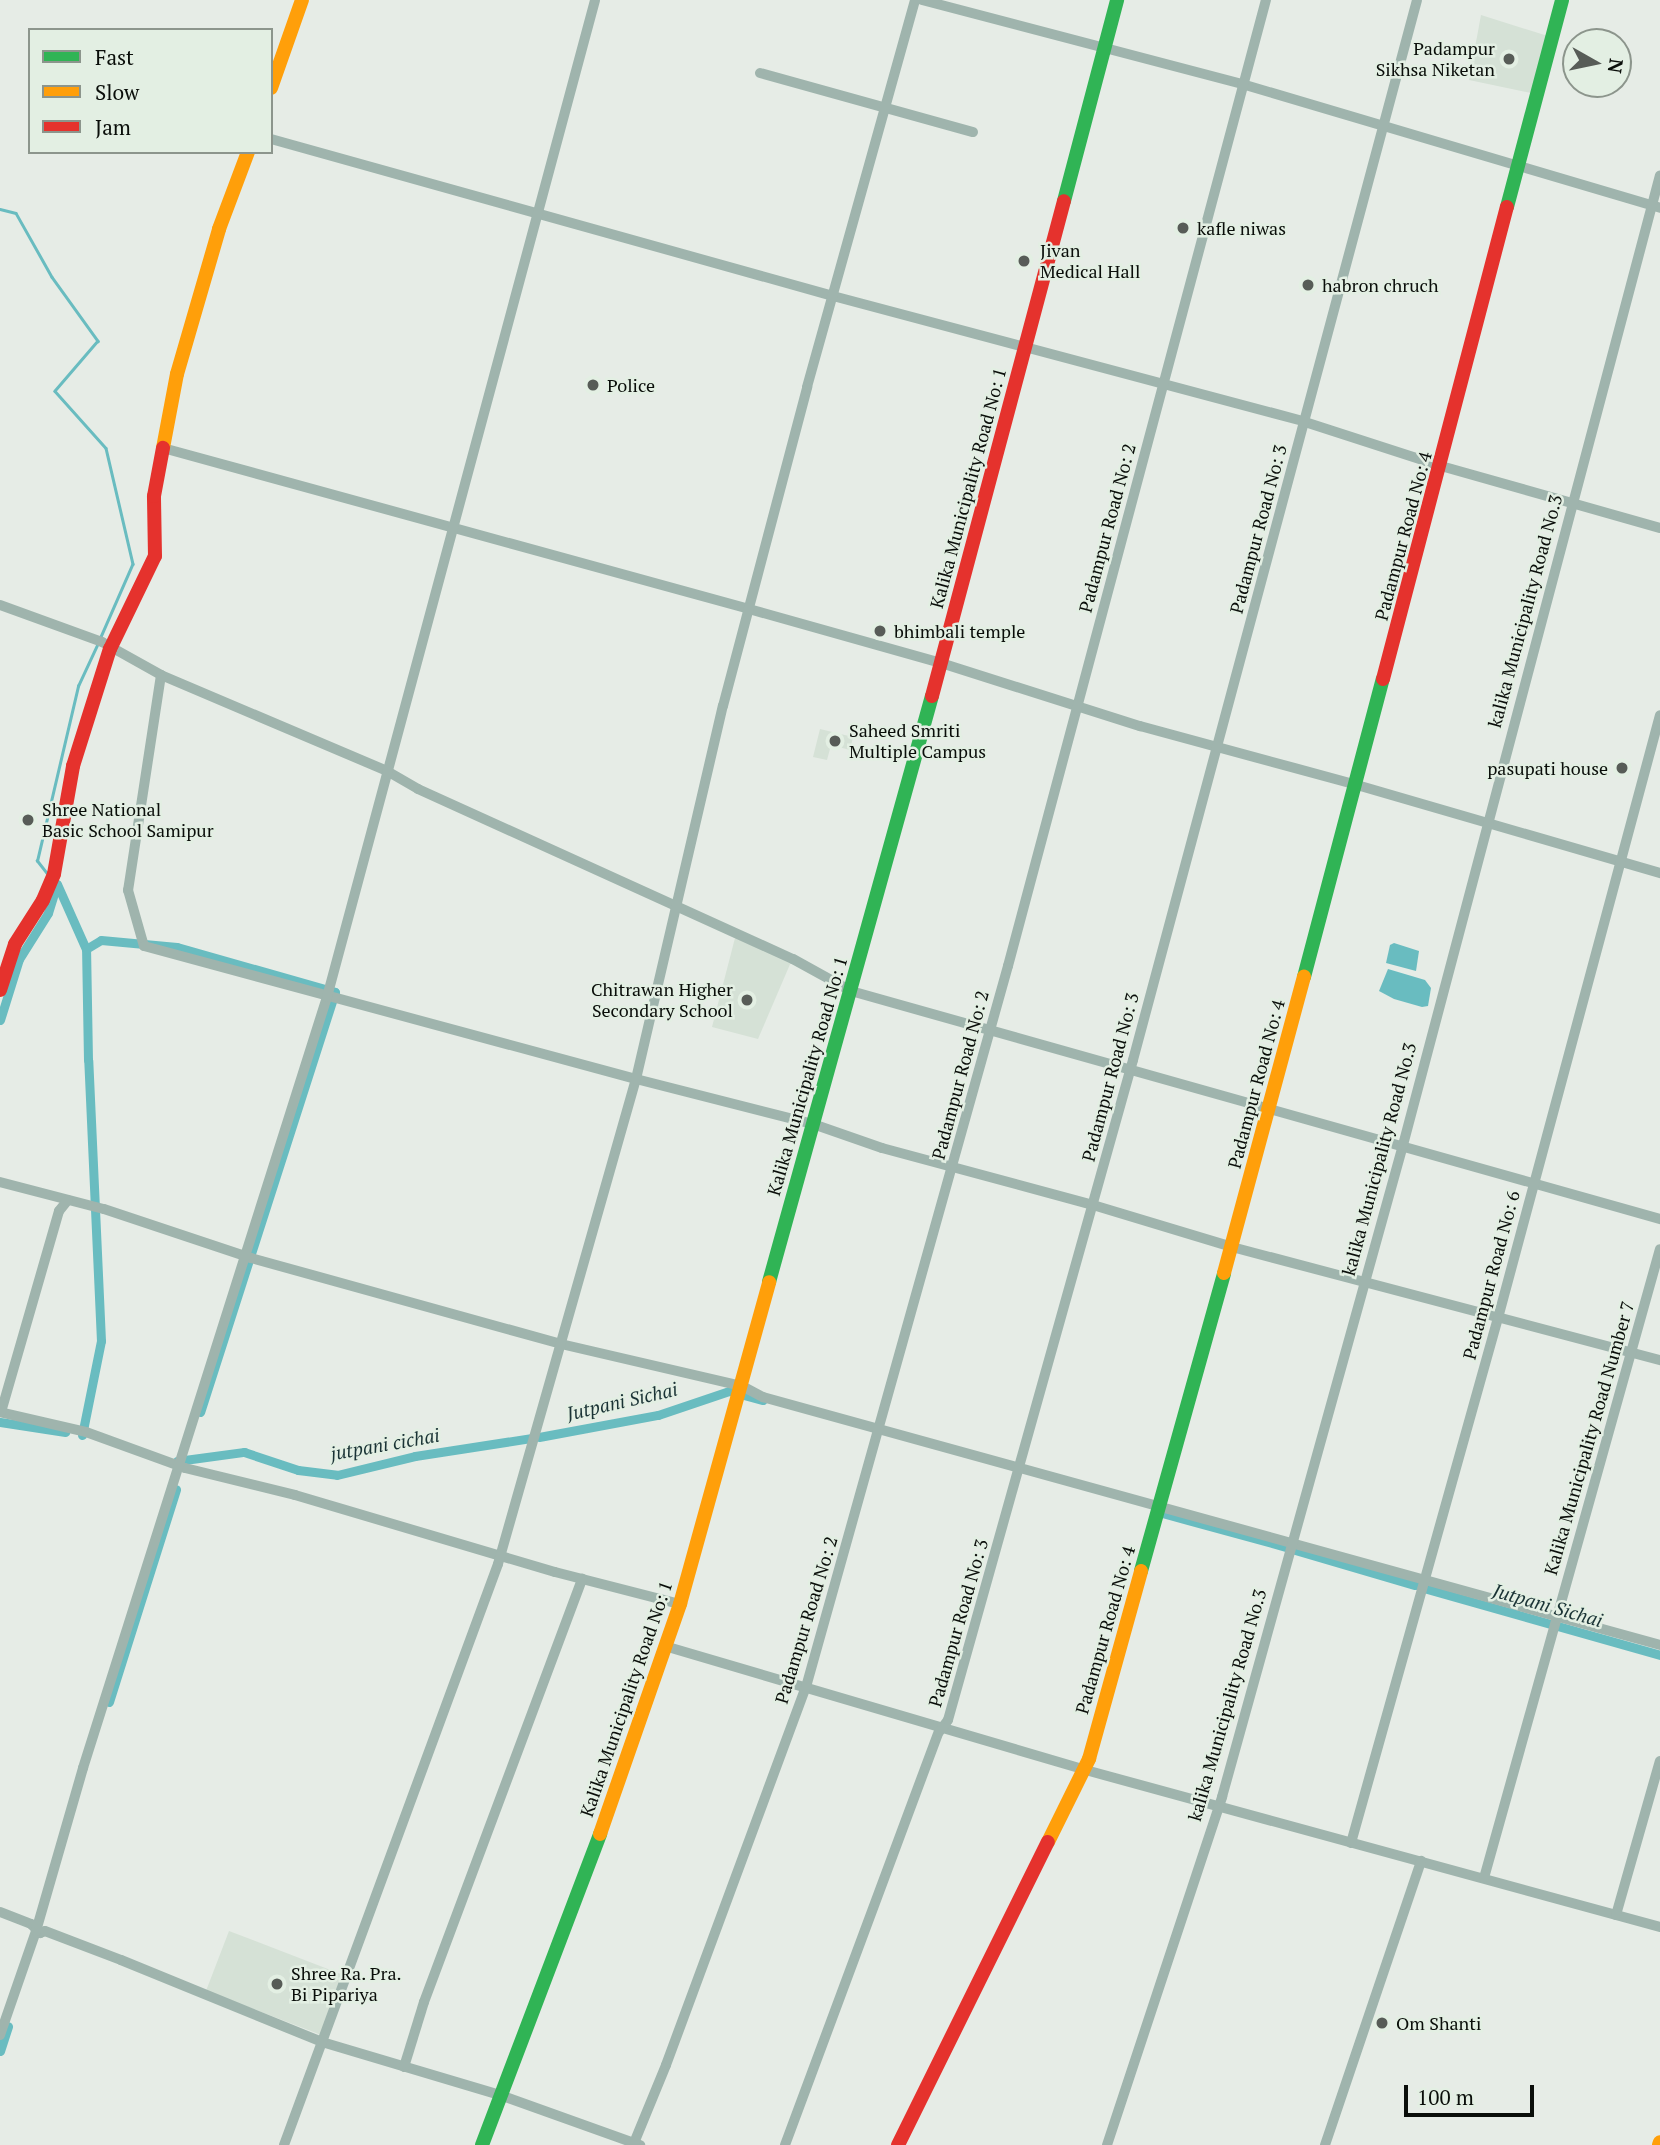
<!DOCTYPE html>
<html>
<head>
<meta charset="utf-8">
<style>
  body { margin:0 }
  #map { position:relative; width:1660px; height:2145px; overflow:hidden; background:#e6ece6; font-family:"PT Serif",serif }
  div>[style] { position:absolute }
  .built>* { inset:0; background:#d5e1d6; transform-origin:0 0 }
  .water>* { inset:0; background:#69bcc0 }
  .stream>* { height:2.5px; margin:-1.25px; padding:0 1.25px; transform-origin:1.25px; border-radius:1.25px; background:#69bcc0 }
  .canal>* { height:9px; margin:-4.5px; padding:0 4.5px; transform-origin:4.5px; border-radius:4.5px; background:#69bcc0 }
  .street>* { height:10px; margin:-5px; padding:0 5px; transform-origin:5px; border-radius:5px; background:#9fb4ad }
  .fast>* { height:14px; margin:-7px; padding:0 7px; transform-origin:7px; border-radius:7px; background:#30b455 }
  .slow>* { height:14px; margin:-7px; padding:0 7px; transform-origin:7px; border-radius:7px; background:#ff9f0a }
  .jam>* { height:14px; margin:-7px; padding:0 7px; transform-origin:7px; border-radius:7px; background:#e5322d }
  .dots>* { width:19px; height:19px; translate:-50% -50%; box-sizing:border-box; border:4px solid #e3efe3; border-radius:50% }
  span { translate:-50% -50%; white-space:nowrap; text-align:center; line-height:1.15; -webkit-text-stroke:5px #e3efe3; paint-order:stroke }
  .poi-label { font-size:18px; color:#0a0e0a }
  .right { translate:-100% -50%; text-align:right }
  .left { translate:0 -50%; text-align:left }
  .street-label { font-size:18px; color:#0a0e0a }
  .water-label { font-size:19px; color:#1a3335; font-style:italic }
  .legend { position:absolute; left:28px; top:28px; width:245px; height:126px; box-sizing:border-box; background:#e3efe3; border:2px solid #8c958c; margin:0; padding:9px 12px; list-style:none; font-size:21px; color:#0a0e0a }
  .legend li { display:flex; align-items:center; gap:14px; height:35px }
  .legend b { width:35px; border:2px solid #8c958c }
  .north { position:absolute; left:1562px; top:28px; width:70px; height:70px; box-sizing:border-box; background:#e3efe3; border:2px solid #8c958c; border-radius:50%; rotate:99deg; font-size:19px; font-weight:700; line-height:28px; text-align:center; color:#0a0e0a }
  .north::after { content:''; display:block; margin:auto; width:24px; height:32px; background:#575c57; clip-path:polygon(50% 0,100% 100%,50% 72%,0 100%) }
  .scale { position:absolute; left:1404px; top:2085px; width:130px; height:32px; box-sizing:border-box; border:4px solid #0a0e0a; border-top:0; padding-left:9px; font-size:21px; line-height:24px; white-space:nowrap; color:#0a0e0a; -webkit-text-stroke:5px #e3efe3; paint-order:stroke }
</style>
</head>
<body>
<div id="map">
  <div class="built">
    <div style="clip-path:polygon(1481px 15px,1551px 37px,1536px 94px,1469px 80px)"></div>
    <div style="clip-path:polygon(820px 729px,853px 737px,850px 750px,831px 745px,827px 760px,813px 757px)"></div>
    <div style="clip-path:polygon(735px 938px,791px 962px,758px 1039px,712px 1027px)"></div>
    <div style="left:229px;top:1931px;width:126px;height:64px;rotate:21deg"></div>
  </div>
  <div class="water">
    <div style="clip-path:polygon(1394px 943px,1419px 951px,1416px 971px,1386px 963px,1390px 945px)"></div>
    <div style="clip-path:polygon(1388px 969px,1425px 980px,1431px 988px,1428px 1006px,1422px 1007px,1394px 999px,1379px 991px)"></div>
  </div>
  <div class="stream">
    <div style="left:0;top:209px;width:16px;rotate:14deg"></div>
    <div style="left:16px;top:213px;width:73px;rotate:60.6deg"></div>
    <div style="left:52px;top:277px;width:79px;rotate:54.3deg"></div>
    <div style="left:98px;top:341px;width:66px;rotate:130.7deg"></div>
    <div style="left:55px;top:391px;width:76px;rotate:48.2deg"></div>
    <div style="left:106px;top:448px;width:119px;rotate:76.9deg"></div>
    <div style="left:133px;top:564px;width:80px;rotate:113.7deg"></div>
    <div style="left:48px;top:875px;width:18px;rotate:-128deg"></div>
    <div style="left:37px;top:861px;width:180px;rotate:-76.8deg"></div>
    <div style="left:78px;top:686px;width:47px;rotate:-65.1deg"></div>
  </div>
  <div class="canal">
    <div style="left:57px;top:884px;width:71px;rotate:66deg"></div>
    <div style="left:86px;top:949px;width:17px;rotate:-31deg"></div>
    <div style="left:101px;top:940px;width:76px;rotate:5.3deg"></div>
    <div style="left:177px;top:947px;width:164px;rotate:15.9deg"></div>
    <div style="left:335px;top:992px;width:441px;rotate:107.8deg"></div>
    <div style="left:0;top:1020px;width:64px;rotate:-72.7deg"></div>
    <div style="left:19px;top:959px;width:54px;rotate:-57.8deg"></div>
    <div style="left:48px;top:913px;width:30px;rotate:-73deg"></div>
    <div style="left:0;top:1422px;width:66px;rotate:8.7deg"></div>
    <div style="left:82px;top:1435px;width:96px;rotate:-78.6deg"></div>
    <div style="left:101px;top:1341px;width:281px;rotate:-92.6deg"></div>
    <div style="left:88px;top:1060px;width:111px;rotate:-91deg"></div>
    <div style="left:539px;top:1437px;width:121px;rotate:-10.5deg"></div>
    <div style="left:658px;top:1415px;width:75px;rotate:-18.7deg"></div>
    <div style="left:729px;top:1391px;width:35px;rotate:15deg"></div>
    <div style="left:177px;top:1461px;width:68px;rotate:-7.7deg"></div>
    <div style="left:244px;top:1452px;width:57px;rotate:18.4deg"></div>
    <div style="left:298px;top:1470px;width:39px;rotate:7deg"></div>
    <div style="left:337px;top:1475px;width:80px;rotate:-13.7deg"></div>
    <div style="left:415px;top:1456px;width:117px;rotate:-8.8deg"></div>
    <div style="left:1162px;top:1513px;width:129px;rotate:15.3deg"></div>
    <div style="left:1295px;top:1550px;width:125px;rotate:16.3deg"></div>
    <div style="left:1427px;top:1589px;width:242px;rotate:15.8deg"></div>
    <div style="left:109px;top:1702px;width:223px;rotate:-72.5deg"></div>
    <div style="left:0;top:2051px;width:26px;rotate:-72deg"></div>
  </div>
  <div class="street">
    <div style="left:922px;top:0;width:331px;rotate:14.7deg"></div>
    <div style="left:1242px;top:84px;width:436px;rotate:16.5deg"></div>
    <div style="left:760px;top:73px;width:221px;rotate:15.5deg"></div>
    <div style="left:271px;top:139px;width:584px;rotate:15.61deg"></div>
    <div style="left:833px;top:296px;width:489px;rotate:14.9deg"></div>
    <div style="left:1305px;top:422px;width:143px;rotate:17.9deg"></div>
    <div style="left:1441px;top:466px;width:228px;rotate:15.8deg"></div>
    <div style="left:163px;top:448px;width:608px;rotate:15.36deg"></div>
    <div style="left:749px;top:609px;width:199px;rotate:15.7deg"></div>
    <div style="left:941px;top:663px;width:209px;rotate:17.6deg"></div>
    <div style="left:1140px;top:726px;width:225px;rotate:15.2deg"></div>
    <div style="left:1357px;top:785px;width:316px;rotate:16.2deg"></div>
    <div style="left:0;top:605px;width:109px;rotate:19.9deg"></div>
    <div style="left:102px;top:642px;width:68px;rotate:29.2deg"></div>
    <div style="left:161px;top:675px;width:246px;rotate:23deg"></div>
    <div style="left:387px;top:771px;width:36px;rotate:30deg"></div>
    <div style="left:418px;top:789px;width:412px;rotate:24.4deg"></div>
    <div style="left:793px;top:959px;width:66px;rotate:28.9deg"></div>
    <div style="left:851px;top:991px;width:841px;rotate:15.74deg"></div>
    <div style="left:161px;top:675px;width:218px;rotate:98.7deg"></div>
    <div style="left:128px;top:890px;width:58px;rotate:74.1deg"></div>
    <div style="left:144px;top:946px;width:510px;rotate:15.13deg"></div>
    <div style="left:636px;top:1079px;width:183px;rotate:14.3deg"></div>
    <div style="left:813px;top:1124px;width:73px;rotate:19.2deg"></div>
    <div style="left:882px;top:1148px;width:219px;rotate:15.1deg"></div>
    <div style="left:1093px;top:1205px;width:145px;rotate:16.8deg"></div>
    <div style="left:1232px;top:1247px;width:443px;rotate:14.8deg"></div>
    <div style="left:0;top:1182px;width:107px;rotate:14.6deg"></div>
    <div style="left:104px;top:1209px;width:155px;rotate:18.4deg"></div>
    <div style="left:251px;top:1258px;width:322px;rotate:15.5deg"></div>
    <div style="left:561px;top:1344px;width:186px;rotate:13.1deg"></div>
    <div style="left:742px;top:1386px;width:24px;rotate:28deg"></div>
    <div style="left:763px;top:1397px;width:931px;rotate:15.45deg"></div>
    <div style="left:0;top:1412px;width:88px;rotate:13.1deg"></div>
    <div style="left:86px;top:1432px;width:105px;rotate:20deg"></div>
    <div style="left:185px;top:1468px;width:113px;rotate:13.8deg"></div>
    <div style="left:295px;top:1495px;width:271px;rotate:16.5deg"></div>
    <div style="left:555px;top:1572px;width:129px;rotate:14.4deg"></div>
    <div style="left:1px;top:1412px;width:209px;rotate:-73.9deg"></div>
    <div style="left:59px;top:1211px;width:14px;rotate:-51deg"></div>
    <div style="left:668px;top:1647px;width:432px;rotate:16.4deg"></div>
    <div style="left:1082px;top:1769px;width:599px;rotate:15.29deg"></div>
    <div style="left:1351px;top:1843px;width:545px;rotate:-74.36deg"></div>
    <div style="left:1498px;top:1318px;width:624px;rotate:-74.96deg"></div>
    <div style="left:1484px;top:1878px;width:653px;rotate:-74.37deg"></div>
    <div style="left:0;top:1912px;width:33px;rotate:21deg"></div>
    <div style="left:31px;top:1924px;width:13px;rotate:45deg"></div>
    <div style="left:40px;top:1933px;width:5px;rotate:-22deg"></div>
    <div style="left:45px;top:1931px;width:81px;rotate:20.9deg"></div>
    <div style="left:121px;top:1960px;width:217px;rotate:22.2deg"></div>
    <div style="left:322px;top:2042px;width:186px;rotate:16.6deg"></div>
    <div style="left:500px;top:2095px;width:149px;rotate:19.7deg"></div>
    <div style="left:1616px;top:1915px;width:160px;rotate:-74.1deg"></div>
    <div style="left:0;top:2035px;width:110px;rotate:-70.9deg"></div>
    <div style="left:36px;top:1931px;width:170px;rotate:-73.9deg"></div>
    <div style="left:83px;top:1768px;width:809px;rotate:-72.44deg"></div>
    <div style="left:327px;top:997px;width:1032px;rotate:-74.95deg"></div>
    <div style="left:404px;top:2067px;width:68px;rotate:-72.9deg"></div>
    <div style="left:424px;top:2002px;width:452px;rotate:-69.5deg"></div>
    <div style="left:634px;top:2143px;width:84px;rotate:-67.7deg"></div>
    <div style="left:666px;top:2065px;width:403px;rotate:-69.7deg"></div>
    <div style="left:806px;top:1687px;width:749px;rotate:-74.35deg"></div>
    <div style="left:1008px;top:966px;width:1000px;rotate:-75.05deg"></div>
    <div style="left:284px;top:2145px;width:619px;rotate:-69.78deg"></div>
    <div style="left:498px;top:1564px;width:504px;rotate:-74.12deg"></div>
    <div style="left:636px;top:1079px;width:383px;rotate:-76.9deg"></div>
    <div style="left:723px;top:706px;width:330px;rotate:-75.2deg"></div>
    <div style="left:807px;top:387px;width:402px;rotate:-74.4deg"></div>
    <div style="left:785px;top:2145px;width:441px;rotate:-69.6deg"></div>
    <div style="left:939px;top:1732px;width:15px;rotate:-53deg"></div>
    <div style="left:948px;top:1720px;width:685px;rotate:-74.34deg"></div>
    <div style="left:1133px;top:1060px;width:1097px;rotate:-75deg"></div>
    <div style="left:1107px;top:2145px;width:367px;rotate:-71.7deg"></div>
    <div style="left:1222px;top:1797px;width:677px;rotate:-74.48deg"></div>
    <div style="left:1403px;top:1145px;width:1003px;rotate:-75.16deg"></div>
    <div style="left:1325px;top:2145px;width:300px;rotate:-71.3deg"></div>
  </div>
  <div class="fast">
    <div style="left:1064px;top:201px;width:208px;rotate:-75.2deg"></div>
    <div style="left:1507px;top:207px;width:214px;rotate:-75.1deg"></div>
    <div style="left:1304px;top:977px;width:308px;rotate:-75.2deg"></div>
    <div style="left:769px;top:1282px;width:608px;rotate:-74.46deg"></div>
    <div style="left:1141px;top:1571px;width:309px;rotate:-74.4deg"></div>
    <div style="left:482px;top:2145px;width:333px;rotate:-69.2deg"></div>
  </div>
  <div class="slow">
    <div style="left:271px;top:88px;width:93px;rotate:-70.6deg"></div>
    <div style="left:163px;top:448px;width:75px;rotate:-79.3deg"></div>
    <div style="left:177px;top:374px;width:151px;rotate:-73.8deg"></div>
    <div style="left:219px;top:229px;width:82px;rotate:-69.4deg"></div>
    <div style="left:1224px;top:1273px;width:307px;rotate:-74.9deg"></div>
    <div style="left:600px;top:1834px;width:244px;rotate:-70.8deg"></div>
    <div style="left:680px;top:1604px;width:334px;rotate:-74.5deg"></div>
    <div style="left:1048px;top:1842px;width:93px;rotate:-63.7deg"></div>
    <div style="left:1089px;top:1759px;width:195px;rotate:-74.5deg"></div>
    <div style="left:1659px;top:2145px;width:3px;rotate:-72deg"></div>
  </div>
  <div class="jam">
    <div style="left:1383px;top:679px;width:488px;rotate:-75.3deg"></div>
    <div style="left:932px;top:696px;width:512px;rotate:-75.07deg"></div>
    <div style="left:0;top:990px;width:48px;rotate:-71.9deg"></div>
    <div style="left:15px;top:944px;width:52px;rotate:-57.5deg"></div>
    <div style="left:43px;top:900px;width:28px;rotate:-67deg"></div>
    <div style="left:54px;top:874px;width:110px;rotate:-80deg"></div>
    <div style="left:73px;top:766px;width:123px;rotate:-72.5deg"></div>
    <div style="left:110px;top:649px;width:103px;rotate:-64.2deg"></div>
    <div style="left:155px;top:556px;width:60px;rotate:-91deg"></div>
    <div style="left:154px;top:496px;width:49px;rotate:-79.4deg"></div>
    <div style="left:898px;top:2145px;width:338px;rotate:-63.7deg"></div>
  </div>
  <div class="dots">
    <div style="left:1509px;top:59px;background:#575c57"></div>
    <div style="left:1183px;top:228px;background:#575c57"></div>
    <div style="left:1024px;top:261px;background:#575c57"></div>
    <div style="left:1308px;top:285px;background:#575c57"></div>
    <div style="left:593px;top:385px;background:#575c57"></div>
    <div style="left:880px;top:631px;background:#575c57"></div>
    <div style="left:835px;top:741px;background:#575c57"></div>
    <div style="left:1622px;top:768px;background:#575c57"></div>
    <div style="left:28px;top:820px;background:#575c57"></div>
    <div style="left:747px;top:1000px;background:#575c57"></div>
    <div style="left:277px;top:1984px;background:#575c57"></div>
    <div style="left:1382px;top:2023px;background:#575c57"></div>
  </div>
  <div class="poi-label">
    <span class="right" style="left:1495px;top:59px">Padampur<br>Sikhsa Niketan</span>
    <span class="left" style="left:1197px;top:228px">kafle niwas</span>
    <span class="left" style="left:1040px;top:261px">Jivan<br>Medical Hall</span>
    <span class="left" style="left:1322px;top:285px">habron chruch</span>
    <span class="left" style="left:607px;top:385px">Police</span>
    <span class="left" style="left:894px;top:631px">bhimbali temple</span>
    <span class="left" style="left:849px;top:741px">Saheed Smriti<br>Multiple Campus</span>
    <span class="right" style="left:1608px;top:768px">pasupati house</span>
    <span class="left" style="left:42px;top:820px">Shree National<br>Basic School Samipur</span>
    <span class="right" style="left:733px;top:1000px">Chitrawan Higher<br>Secondary School</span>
    <span class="left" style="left:291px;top:1984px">Shree Ra. Pra.<br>Bi Pipariya</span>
    <span class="left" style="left:1396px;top:2023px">Om Shanti</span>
  </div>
  <div class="street-label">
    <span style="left:968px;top:488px;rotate:-75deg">Kalika Municipality Road No: 1</span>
    <span style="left:1107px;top:528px;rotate:-75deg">Padampur Road No: 2</span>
    <span style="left:1258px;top:529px;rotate:-75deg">Padampur Road No: 3</span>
    <span style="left:1403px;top:536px;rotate:-75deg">Padampur Road No: 4</span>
    <span style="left:1525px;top:611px;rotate:-75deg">kalika Municipality Road No.3</span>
    <span style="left:960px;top:1075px;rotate:-75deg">Padampur Road No: 2</span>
    <span style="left:807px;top:1076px;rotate:-74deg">Kalika Municipality Road No: 1</span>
    <span style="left:1110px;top:1077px;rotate:-75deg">Padampur Road No: 3</span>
    <span style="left:1256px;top:1084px;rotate:-75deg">Padampur Road No: 4</span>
    <span style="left:1379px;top:1159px;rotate:-75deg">kalika Municipality Road No.3</span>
    <span style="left:1491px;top:1275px;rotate:-75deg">Padampur Road No: 6</span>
    <span style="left:1589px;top:1438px;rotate:-74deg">Kalika Municipality Road Number 7</span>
    <span style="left:806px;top:1620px;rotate:-73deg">Padampur Road No: 2</span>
    <span style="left:958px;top:1623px;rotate:-74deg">Padampur Road No: 3</span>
    <span style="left:1105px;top:1630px;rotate:-74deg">Padampur Road No: 4</span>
    <span style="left:626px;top:1699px;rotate:-71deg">Kalika Municipality Road No: 1</span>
    <span style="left:1227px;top:1705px;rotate:-74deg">kalika Municipality Road No.3</span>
  </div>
  <div class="water-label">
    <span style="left:622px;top:1401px;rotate:-13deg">Jutpani Sichai</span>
    <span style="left:385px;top:1444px;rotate:-10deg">jutpani cichai</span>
    <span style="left:1548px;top:1605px;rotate:16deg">Jutpani Sichai</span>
  </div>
  <ul class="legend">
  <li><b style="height:9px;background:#30b455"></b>Fast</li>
  <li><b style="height:9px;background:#ff9f0a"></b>Slow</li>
  <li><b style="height:9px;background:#e5322d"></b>Jam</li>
  </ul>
  <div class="north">N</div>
  <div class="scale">100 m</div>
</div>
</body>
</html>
